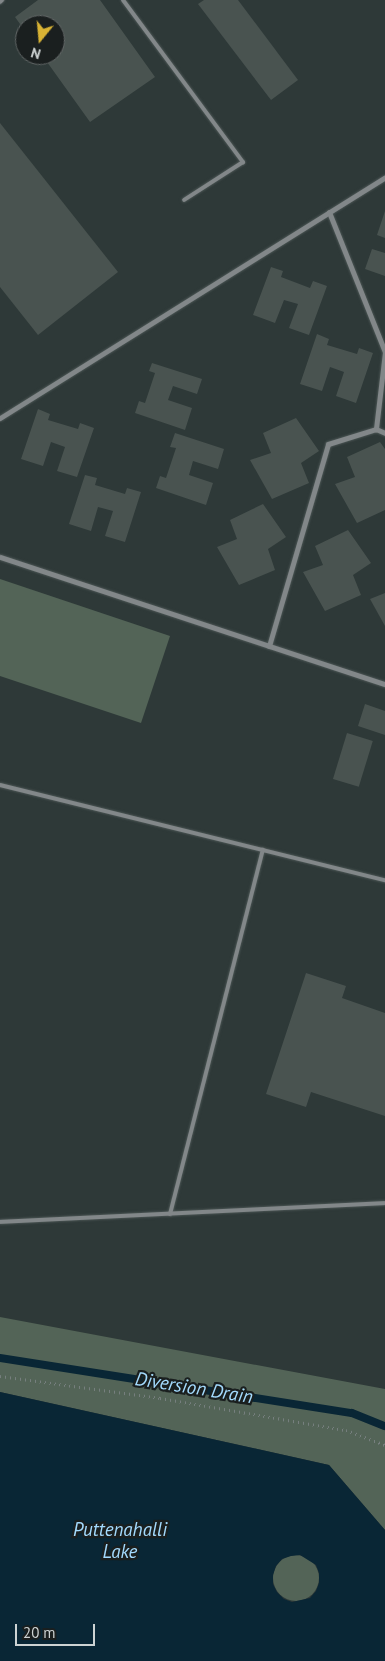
<!DOCTYPE html>
<html>
<head>
<meta charset="utf-8">
<style>
  body { margin:0 }
  #map { position:relative; width:385px; height:1661px; overflow:hidden; background:#2e3938; font-family:"PT Sans",sans-serif }
  div>[style] { position:absolute }
  .green>* { inset:0; background:#536457 }
  .round { border-radius:50% }
  .water>* { inset:0; background:#092635 }
  .stream>* { height:8px; margin:-4px; padding:0 4px; transform-origin:4px; border-radius:4px; background:#092635 }
  .building>* { inset:0; background:#495350; transform-origin:0 0 }
  .path>* { height:3px; margin-top:-1.5px; transform-origin:0; background:repeating-linear-gradient(90deg,#767f7e 0 1px,transparent 0 5px) }
  .roads { filter:drop-shadow(0 0 1px #4b5554) drop-shadow(0 0 1px #4b5554) }
  .lane>* { height:4px; margin:-2px; padding:0 2px; transform-origin:2px; border-radius:2px; background:#828789 }
  .street>* { height:5px; margin:-2.5px; padding:0 2.5px; transform-origin:2.5px; border-radius:2.5px; background:#828789 }
  span { translate:-50% -50%; white-space:nowrap; text-align:center; line-height:1.15; -webkit-text-stroke:4.5px #1a1f1f; paint-order:stroke }
  .water-label { font-size:19px; color:#a3dafd; font-style:italic }
  .north { position:absolute; left:15px; top:15px; width:50px; height:50px; box-sizing:border-box; background:#1a1f1f; border:1px solid #626767; border-radius:50%; rotate:197deg; font-size:14px; font-weight:700; line-height:20px; text-align:center; color:#cdd3d3 }
  .north::after { content:''; display:block; margin:auto; width:18px; height:22px; background:#d9b334; clip-path:polygon(50% 0,100% 100%,50% 72%,0 100%) }
  .scale { position:absolute; left:15px; top:1624px; width:80px; height:22px; box-sizing:border-box; border:2px solid #cdd3d3; border-top:0; padding-left:6px; font-size:15px; line-height:18px; white-space:nowrap; color:#cdd3d3; -webkit-text-stroke:4px #1a1f1f; paint-order:stroke }
</style>
</head>
<body>
<div id="map">
  <div class="green">
    <div style="clip-path:polygon(0 579px,170px 636px,141px 723px,0 676px)"></div>
    <div style="clip-path:polygon(0 1317px,385px 1389px,385px 1530px,329px 1465px,0 1392px)"></div>
    <div class="round" style="left:273px;top:1555px;width:46px;height:46px"></div>
  </div>
  <div class="water">
    <div style="clip-path:polygon(evenodd,0 1392px,329px 1465px,385px 1530px,385px 1661px,0 1661px,0 1392px,300px 1555px,316px 1565px,319px 1573px,319px 1583px,316px 1591px,310px 1598px,292px 1602px,284px 1599px,277px 1592px,273px 1584px,273px 1575px,276px 1566px,282px 1559px,291px 1556px,300px 1555px)"></div>
  </div>
  <div class="stream">
    <div style="left:0;top:1358px;width:356px;rotate:8.9deg"></div>
    <div style="left:352px;top:1413px;width:35px;rotate:22deg"></div>
  </div>
  <div class="building">
    <div style="clip-path:polygon(38px 0,100px 0,155px 77px,90px 122px,42px 55px,55px 55px,55px 25px,25px 25px,25px 31px,15px 17px)"></div>
    <div style="clip-path:polygon(204px 0,238px 0,298px 80px,271px 100px,198px 4px)"></div>
    <div style="clip-path:polygon(0 123px,118px 272px,38px 335px,0 287px)"></div>
    <div style="clip-path:polygon(385px 211px,385px 238px,377px 235px)"></div>
    <div style="clip-path:polygon(372px 249px,385px 253px,385px 276px,365px 269px)"></div>
    <div style="clip-path:polygon(271px 267px,283px 271px,281px 277px,310px 288px,313px 281px,327px 286px,309px 335px,289px 328px,298px 304px,284px 300px,275px 323px,253px 315px)"></div>
    <div style="clip-path:polygon(317px 334px,329px 339px,327px 345px,357px 354px,359px 348px,373px 353px,356px 403px,336px 396px,344px 372px,330px 367px,322px 391px,300px 384px)"></div>
    <div style="clip-path:polygon(152px 363px,202px 379px,197px 394px,173px 386px,168px 400px,192px 408px,185px 430px,135px 413px,139px 401px,145px 403px,155px 373px,149px 371px)"></div>
    <div style="clip-path:polygon(38px 409px,50px 414px,48px 420px,78px 429px,80px 423px,94px 428px,77px 477px,57px 471px,65px 447px,51px 442px,43px 466px,21px 459px)"></div>
    <div style="clip-path:polygon(296px 418px,319px 451px,301px 463px,309px 483px,272px 499px,250px 460px,271px 453px,263px 433px)"></div>
    <div style="clip-path:polygon(175px 433px,224px 449px,218px 469px,193px 461px,189px 475px,213px 483px,206px 505px,156px 488px,160px 476px,166px 478px,176px 448px,170px 447px)"></div>
    <div style="clip-path:polygon(380px 442px,385px 449px,385px 510px,357px 523px,335px 484px,355px 477px,347px 457px)"></div>
    <div style="clip-path:polygon(85px 475px,97px 478px,95px 485px,125px 494px,127px 488px,141px 492px,125px 542px,105px 536px,113px 511px,98px 507px,91px 531px,69px 524px)"></div>
    <div style="clip-path:polygon(263px 504px,286px 537px,268px 549px,275px 570px,239px 585px,217px 547px,237px 539px,230px 520px)"></div>
    <div style="clip-path:polygon(348px 530px,371px 563px,353px 575px,361px 595px,325px 611px,303px 572px,323px 565px,315px 546px)"></div>
    <div style="clip-path:polygon(385px 593px,385px 626px,370px 599px)"></div>
    <div style="clip-path:polygon(365px 704px,385px 711px,385px 735px,358px 726px)"></div>
    <div style="left:347px;top:733px;width:27px;height:48px;rotate:17deg"></div>
    <div style="clip-path:polygon(306px 973px,346px 986px,342px 998px,385px 1013px,385px 1116px,311px 1092px,306px 1107px,266px 1094px)"></div>
  </div>
  <div class="path">
    <div style="left:0;top:1376px;width:162px;rotate:7.8deg"></div>
    <div style="left:160px;top:1398px;width:189px;rotate:9.8deg"></div>
    <div style="left:346px;top:1430px;width:42px;rotate:21deg"></div>
  </div>
  <div class="roads">
    <div class="lane">
      <div style="left:123px;top:0;width:202px;rotate:53.5deg"></div>
      <div style="left:243px;top:162px;width:70px;rotate:147.2deg"></div>
      <div style="left:0;top:2px;width:3px;rotate:-45deg"></div>
      <div style="left:0;top:785px;width:397px;rotate:13.9deg"></div>
      <div style="left:170px;top:1214px;width:376px;rotate:-75.7deg"></div>
      <div style="left:0;top:1222px;width:385px;rotate:-2.8deg"></div>
    </div>
    <div class="street">
      <div style="left:329px;top:212px;width:151px;rotate:68.2deg"></div>
      <div style="left:385px;top:352px;width:78px;rotate:96.7deg"></div>
      <div style="left:376px;top:429px;width:10px;rotate:24deg"></div>
      <div style="left:0;top:418px;width:454px;rotate:-32deg"></div>
      <div style="left:0;top:557px;width:405px;rotate:18.3deg"></div>
      <div style="left:269px;top:646px;width:210px;rotate:-73.7deg"></div>
      <div style="left:328px;top:444px;width:50px;rotate:-17.4deg"></div>
    </div>
  </div>
  <div class="water-label">
    <span style="left:194px;top:1388px;rotate:9deg">Diversion Drain</span>
    <span style="left:120px;top:1541px">Puttenahalli<br>Lake</span>
  </div>
  <div class="north">N</div>
  <div class="scale">20 m</div>
</div>
</body>
</html>
